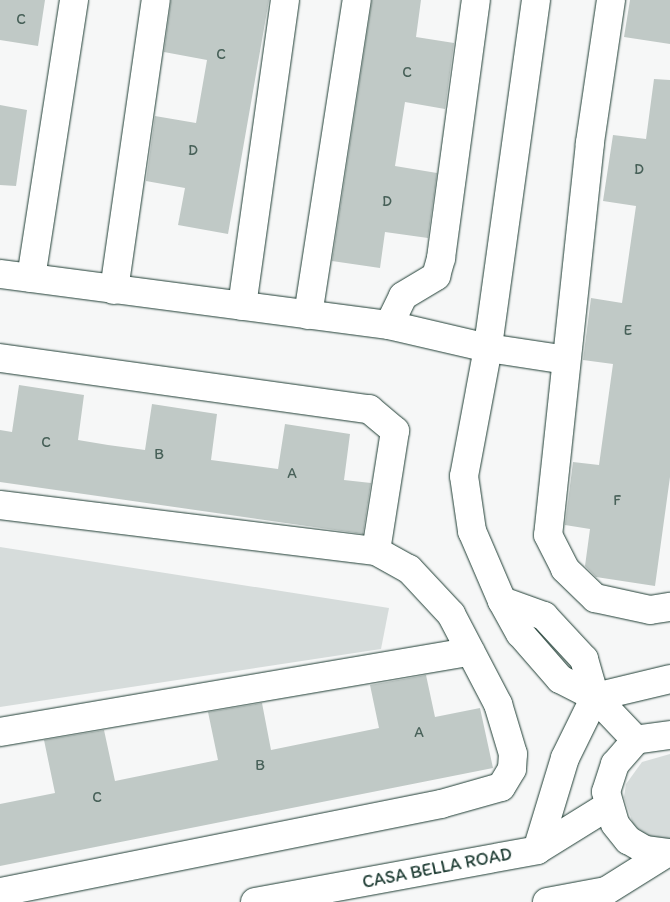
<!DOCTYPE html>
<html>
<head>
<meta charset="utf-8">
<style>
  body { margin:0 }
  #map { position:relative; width:670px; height:902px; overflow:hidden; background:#f6f7f7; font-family:Itim,sans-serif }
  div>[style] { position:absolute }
  .green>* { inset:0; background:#d6dcdb }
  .building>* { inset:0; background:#c0c9c6 }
  .roads { filter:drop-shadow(0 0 1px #1f3d34) drop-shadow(0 0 1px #1f3d34) }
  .minor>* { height:28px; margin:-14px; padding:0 14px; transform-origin:14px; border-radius:14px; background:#fff }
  span { translate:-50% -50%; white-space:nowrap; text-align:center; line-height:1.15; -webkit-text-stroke:4px #fff; paint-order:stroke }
  .number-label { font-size:15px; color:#476058 }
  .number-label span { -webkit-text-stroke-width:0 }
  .street-label { font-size:18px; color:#1f3d34 }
</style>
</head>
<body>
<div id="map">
  <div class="green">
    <div style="clip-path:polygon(0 547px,389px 608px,381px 649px,0 707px)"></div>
    <div style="clip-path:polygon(670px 754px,670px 840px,658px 839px,644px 834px,633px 824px,624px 797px,626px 784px,642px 762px)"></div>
  </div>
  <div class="building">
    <div style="clip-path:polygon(0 0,45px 0,38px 46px,0 40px)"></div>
    <div style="clip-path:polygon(171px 0,269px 0,228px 234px,178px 225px,185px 188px,146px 181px,155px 116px,196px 123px,207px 60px,164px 52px)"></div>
    <div style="clip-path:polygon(372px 0,421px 0,416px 37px,454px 43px,445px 109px,405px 102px,395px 166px,437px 173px,428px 238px,385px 232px,380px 268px,332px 261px)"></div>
    <div style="clip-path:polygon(630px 0,670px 0,670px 44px,624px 37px)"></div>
    <div style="clip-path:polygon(654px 79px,670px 80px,670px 477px,655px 586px,596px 577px,585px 566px,590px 529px,565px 525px,573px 462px,599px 465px,613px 364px,583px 360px,591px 298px,622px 303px,636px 206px,603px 201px,613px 135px,646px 139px)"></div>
    <div style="clip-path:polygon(0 105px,27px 110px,16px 186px,0 185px)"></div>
    <div style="clip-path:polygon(19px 385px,84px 395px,78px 440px,108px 445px,145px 450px,152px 404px,217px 414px,211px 460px,278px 469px,285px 424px,350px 434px,344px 480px,371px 483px,363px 534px,0 482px,0 430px,12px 432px)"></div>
    <div style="clip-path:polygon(426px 675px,435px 717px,480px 708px,493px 768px,0 866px,0 804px,55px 793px,44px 740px,104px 730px,115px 781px,218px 760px,208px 712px,262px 703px,271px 750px,379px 728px,370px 685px)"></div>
  </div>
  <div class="roads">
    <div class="minor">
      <div style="left:536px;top:0;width:351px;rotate:97.9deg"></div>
      <div style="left:488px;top:348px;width:130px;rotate:100.6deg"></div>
      <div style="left:464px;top:476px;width:56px;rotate:81.7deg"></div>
      <div style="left:472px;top:531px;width:76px;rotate:66.8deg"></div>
      <div style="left:502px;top:601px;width:37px;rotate:61deg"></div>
      <div style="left:520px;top:633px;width:61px;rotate:49deg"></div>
      <div style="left:560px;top:679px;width:39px;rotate:27deg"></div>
      <div style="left:595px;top:697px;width:59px;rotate:46.4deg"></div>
      <div style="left:611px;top:0;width:145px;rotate:98.4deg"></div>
      <div style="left:590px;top:143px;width:394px;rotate:96.1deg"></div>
      <div style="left:548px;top:535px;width:38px;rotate:63deg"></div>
      <div style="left:565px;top:569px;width:42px;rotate:44deg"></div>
      <div style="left:595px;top:598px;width:56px;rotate:12.3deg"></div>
      <div style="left:650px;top:610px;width:20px;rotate:-9deg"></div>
      <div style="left:0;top:274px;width:392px;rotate:7.5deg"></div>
      <div style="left:389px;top:325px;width:102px;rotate:13.1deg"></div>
      <div style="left:488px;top:348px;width:79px;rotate:8.7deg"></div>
      <div style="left:31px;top:278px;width:281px;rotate:-81.2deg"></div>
      <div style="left:114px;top:290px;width:293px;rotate:-81.8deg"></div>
      <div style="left:242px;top:306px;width:309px;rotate:-82deg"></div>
      <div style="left:308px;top:315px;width:319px;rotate:-81.2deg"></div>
      <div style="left:389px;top:325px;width:32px;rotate:-64deg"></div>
      <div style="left:403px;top:296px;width:39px;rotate:-31deg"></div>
      <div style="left:436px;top:276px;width:19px;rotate:-74deg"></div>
      <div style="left:441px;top:258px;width:260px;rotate:-82.3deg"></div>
      <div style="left:0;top:358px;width:373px;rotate:7.9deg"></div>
      <div style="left:369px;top:409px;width:34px;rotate:40deg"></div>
      <div style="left:395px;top:431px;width:121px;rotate:99deg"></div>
      <div style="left:0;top:505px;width:379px;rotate:7deg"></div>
      <div style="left:376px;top:551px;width:38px;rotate:29deg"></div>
      <div style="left:409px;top:569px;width:62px;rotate:47deg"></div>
      <div style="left:451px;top:614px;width:102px;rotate:62.4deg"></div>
      <div style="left:498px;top:704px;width:52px;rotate:73.3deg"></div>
      <div style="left:513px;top:754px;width:15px;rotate:94deg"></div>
      <div style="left:512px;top:769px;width:21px;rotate:121deg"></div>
      <div style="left:501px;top:787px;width:62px;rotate:164.2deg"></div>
      <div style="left:441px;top:804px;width:450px;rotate:168.7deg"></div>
      <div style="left:502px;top:601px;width:45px;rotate:19.7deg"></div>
      <div style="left:544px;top:616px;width:59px;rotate:47.1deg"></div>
      <div style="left:584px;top:659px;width:40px;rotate:74deg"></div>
      <div style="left:595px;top:697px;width:68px;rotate:116.2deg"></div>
      <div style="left:565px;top:758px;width:96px;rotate:106.9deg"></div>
      <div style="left:595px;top:697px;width:77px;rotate:-13.5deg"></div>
      <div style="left:0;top:732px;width:477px;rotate:-9.7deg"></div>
      <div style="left:670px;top:735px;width:34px;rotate:172deg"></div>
      <div style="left:636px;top:740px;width:32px;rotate:131deg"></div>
      <div style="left:615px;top:764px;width:29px;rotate:108deg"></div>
      <div style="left:606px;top:792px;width:33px;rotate:74deg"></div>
      <div style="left:615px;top:824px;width:21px;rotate:51deg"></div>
      <div style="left:628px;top:840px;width:20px;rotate:30deg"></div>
      <div style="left:645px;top:850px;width:25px;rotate:7deg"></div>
      <div style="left:255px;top:902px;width:287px;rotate:-10.4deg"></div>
      <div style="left:537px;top:850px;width:84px;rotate:-31.8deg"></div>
      <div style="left:547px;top:902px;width:60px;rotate:-10.6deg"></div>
      <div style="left:606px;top:891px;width:70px;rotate:-32.1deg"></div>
    </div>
  </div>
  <div class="number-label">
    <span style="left:21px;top:20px">C</span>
    <span style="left:221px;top:55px">C</span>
    <span style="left:407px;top:73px">C</span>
    <span style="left:193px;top:151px">D</span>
    <span style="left:639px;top:170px">D</span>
    <span style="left:387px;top:202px">D</span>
    <span style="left:628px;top:331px">E</span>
    <span style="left:46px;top:443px">C</span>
    <span style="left:159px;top:455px">B</span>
    <span style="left:292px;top:474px">A</span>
    <span style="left:617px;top:501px">F</span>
    <span style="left:419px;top:733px">A</span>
    <span style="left:260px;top:766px">B</span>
    <span style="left:97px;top:798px">C</span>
  </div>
  <div class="street-label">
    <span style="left:437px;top:868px;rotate:-11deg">CASA BELLA ROAD</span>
  </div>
</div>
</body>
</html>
